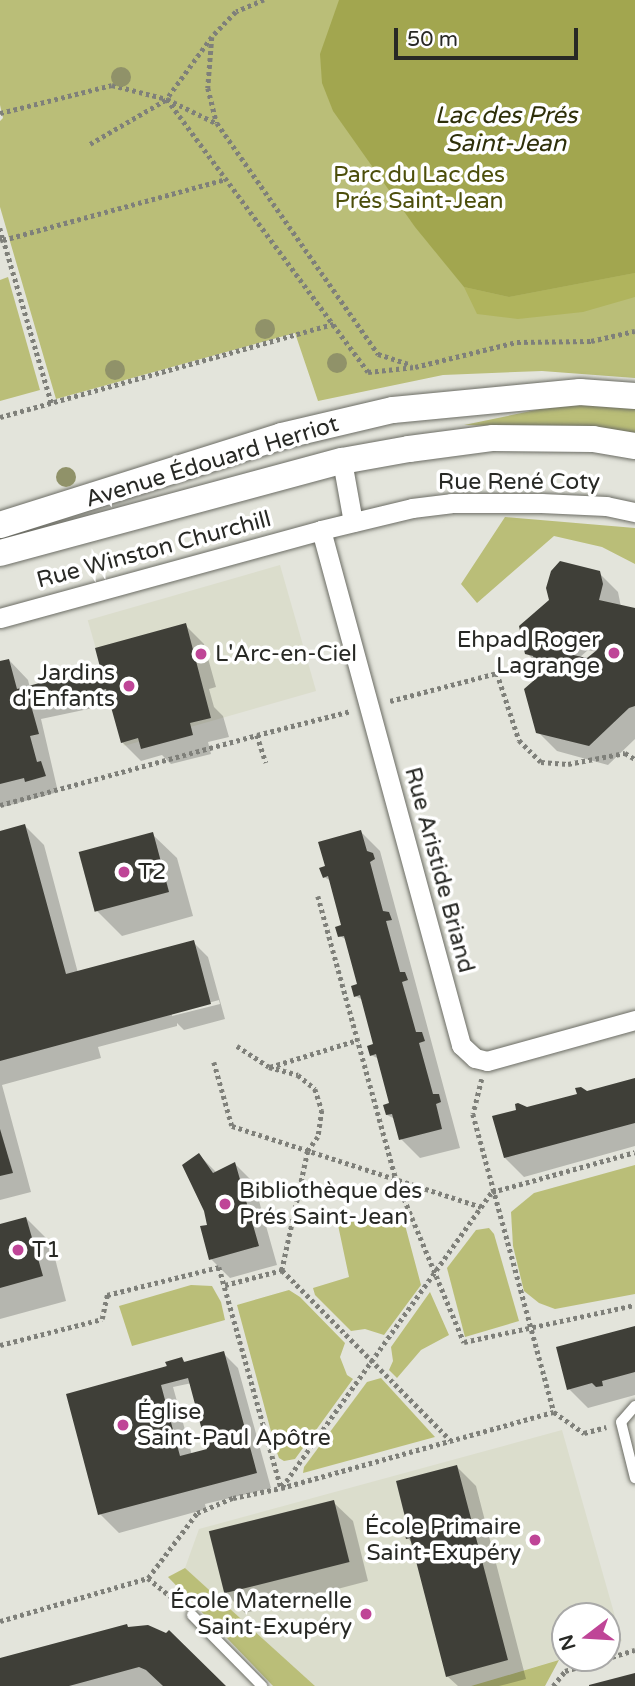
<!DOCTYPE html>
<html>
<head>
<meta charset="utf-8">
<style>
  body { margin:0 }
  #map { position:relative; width:635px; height:1686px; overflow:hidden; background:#e3e4db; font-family:"Varela Round",sans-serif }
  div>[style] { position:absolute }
  .built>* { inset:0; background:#dbddcc; transform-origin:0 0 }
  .green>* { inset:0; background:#babe78 }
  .forest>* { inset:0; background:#b0b45d }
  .water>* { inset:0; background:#a2a64f }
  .shadow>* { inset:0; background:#0003 }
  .building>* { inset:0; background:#3f3f38; transform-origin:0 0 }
  .path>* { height:4.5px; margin-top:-2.25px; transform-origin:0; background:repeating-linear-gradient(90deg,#7f807a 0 3.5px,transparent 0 7px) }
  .roads { filter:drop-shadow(0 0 2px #6b6c64) drop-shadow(0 0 2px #6b6c64) }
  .lane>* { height:10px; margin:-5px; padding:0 5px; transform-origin:5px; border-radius:5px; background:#fff }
  .street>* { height:19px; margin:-9.5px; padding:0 9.5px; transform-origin:9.5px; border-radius:9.5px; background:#fff }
  .secondary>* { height:26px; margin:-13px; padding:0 13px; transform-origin:13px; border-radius:13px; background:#fff }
  .trees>* { width:20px; height:20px; margin:-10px; border-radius:50%; background:#909269 }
  .dots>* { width:19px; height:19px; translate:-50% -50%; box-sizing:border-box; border:4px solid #fff; border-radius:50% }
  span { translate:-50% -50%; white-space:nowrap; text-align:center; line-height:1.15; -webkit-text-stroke:7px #fff; paint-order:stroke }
  .park-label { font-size:23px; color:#4c4e0b }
  .street-label { font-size:23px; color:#282925 }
  .poi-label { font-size:23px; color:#282925 }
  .right { translate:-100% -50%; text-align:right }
  .left { translate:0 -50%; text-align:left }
  .water-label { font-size:24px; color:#2e2f09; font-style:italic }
  .north { position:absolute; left:551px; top:1602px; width:70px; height:70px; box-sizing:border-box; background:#fff; border:2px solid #a9a9a8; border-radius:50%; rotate:253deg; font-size:19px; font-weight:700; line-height:28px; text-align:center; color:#282925 }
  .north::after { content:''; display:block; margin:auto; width:24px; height:32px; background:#bf4597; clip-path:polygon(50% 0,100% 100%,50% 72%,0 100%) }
  .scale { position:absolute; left:394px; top:28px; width:184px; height:32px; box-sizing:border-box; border:4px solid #282925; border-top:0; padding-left:9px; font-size:21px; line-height:24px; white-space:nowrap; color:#282925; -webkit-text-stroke:5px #fff; paint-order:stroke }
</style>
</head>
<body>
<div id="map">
  <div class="built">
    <div style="left:280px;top:565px;width:131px;height:200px;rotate:74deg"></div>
    <div style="clip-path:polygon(562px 1430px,622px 1641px,607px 1646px,607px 1616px,565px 1616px,565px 1658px,471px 1686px,315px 1686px,185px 1568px,199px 1529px)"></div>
  </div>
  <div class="green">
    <div style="clip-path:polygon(0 0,635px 0,635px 378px,542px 371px,443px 375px,318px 401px,295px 333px,56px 399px,0 207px,0 121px,3px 118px,0 105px)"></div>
    <div style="clip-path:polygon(8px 277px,40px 390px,0 401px,0 280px)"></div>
    <div style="clip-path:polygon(570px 403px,635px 405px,635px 439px,582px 428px,464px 425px)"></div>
    <div style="clip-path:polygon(505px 517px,635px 528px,635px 564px,602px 547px,554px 536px,477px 603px,461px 584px)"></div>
    <div style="clip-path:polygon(635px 1165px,635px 1294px,555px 1309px,539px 1303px,524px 1291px,513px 1246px,511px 1212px,534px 1193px)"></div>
    <div style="clip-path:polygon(401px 1210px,421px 1285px,384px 1335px,365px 1329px,351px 1331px,315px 1295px,313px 1288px,349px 1277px,338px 1225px)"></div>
    <div style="clip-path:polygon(489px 1228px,494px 1234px,519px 1321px,465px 1337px,447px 1268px,476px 1230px)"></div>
    <div style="clip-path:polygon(191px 1285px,212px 1286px,221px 1302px,225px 1320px,132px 1346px,119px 1306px)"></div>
    <div style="clip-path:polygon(289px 1290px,300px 1297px,345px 1343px,340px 1357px,347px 1375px,353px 1379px,295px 1459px,284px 1461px,279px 1458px,276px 1450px,237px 1305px)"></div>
    <div style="clip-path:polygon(430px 1292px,449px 1335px,421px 1350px,397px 1378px,389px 1370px,393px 1361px,391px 1347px)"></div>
    <div style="clip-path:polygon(381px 1378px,435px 1437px,303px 1473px,304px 1467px,367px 1382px)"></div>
    <div style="clip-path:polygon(185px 1568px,315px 1686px,273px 1686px,168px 1577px)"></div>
    <div style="clip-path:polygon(559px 1660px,545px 1686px,471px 1686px,512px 1674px)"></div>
  </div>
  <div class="forest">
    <div style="clip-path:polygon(635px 273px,635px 297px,583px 312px,518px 319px,477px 314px,464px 287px,509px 297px)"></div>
  </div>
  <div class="water">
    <div style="clip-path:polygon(339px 0,635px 0,635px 273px,509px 297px,464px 287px,415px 227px,333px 111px,322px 83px,320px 54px)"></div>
  </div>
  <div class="shadow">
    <div style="clip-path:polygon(evenodd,599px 573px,618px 592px,621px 607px,635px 610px,635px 739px,608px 765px,557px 751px,538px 732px,541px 677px,537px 663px,527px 653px,599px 573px,588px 650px,597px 652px,587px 660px,579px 658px,588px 650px)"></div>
    <div style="clip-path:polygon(185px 625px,204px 644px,216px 687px,209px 689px,214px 707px,223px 716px,229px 737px,208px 742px,211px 754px,171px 764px,162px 755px,141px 761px,122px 742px,112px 704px,41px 719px,58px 792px,3px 807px,0 804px,0 663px,9px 660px,28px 680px,30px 688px,102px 668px)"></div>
    <div style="clip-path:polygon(evenodd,25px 826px,44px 845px,78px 973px,193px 942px,208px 957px,225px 1019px,184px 1030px,177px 1023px,177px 1026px,98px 1047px,101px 1058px,2px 1085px,31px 1192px,0 1200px,0 833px,25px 826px,219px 1000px,220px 1004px,172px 1016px,172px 1013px,219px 1000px)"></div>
    <div style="clip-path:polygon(361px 832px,380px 851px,460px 1148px,420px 1158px,401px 1139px,395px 1119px,387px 1115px,391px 1104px,379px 1059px,371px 1055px,375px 1045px,363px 1000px,355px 996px,360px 990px,347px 940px,340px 936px,343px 927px,331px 881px,324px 877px,327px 867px)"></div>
    <div style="clip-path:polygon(152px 834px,177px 858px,193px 916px,122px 936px,97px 911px)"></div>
    <div style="clip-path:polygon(635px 1080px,635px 1146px,524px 1177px,505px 1158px,518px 1111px,517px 1106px,522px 1105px,527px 1109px)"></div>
    <div style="clip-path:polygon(199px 1155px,217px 1173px,235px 1164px,254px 1183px,277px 1265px,230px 1278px,211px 1259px)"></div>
    <div style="clip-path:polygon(26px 1218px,51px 1243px,66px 1301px,0 1319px,0 1225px)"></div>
    <div style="clip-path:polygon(635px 1328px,635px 1395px,588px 1408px,569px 1389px)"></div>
    <div style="clip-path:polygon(evenodd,223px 1353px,238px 1368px,271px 1488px,205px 1504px,206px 1509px,119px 1533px,100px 1514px,167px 1364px,182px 1359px,186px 1363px,223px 1353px,192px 1383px,209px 1450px,192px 1455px,173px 1387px,192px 1383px)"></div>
    <div style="clip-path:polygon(457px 1467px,476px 1486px,526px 1679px,499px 1686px,458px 1686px,447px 1676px,412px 1543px,408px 1538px)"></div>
    <div style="clip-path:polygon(333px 1502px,353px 1521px,368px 1581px,245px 1613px,226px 1594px)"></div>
    <div style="clip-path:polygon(126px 1626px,223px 1686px,0 1686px,0 1660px)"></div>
  </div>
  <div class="building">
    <div style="clip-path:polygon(evenodd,560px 561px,600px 571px,603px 584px,599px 600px,635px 608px,635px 706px,629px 708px,589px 746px,536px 733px,524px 689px,539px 676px,533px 656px,525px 654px,519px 626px,549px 600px,546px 588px,551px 571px,560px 561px,569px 631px,593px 637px,597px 650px,587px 658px,564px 653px,560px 639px,569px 631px)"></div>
    <div style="clip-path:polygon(186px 623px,211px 718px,190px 723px,193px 735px,141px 749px,138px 738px,121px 743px,106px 689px,32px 709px,39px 734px,30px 736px,37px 762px,41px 761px,46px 776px,25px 782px,24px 778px,0 784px,0 661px,9px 659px,17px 689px,100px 667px,95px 648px)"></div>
    <div style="clip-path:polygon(25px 824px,66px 974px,194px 940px,211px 1004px,0 1061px,0 831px)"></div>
    <div style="clip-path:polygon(361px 830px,367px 851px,373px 853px,375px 859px,370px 862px,383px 911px,389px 912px,392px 920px,386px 921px,400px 972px,405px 972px,408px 980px,402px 982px,416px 1032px,422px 1032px,425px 1041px,419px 1043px,433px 1094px,439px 1094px,441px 1102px,436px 1104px,442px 1129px,399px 1140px,392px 1114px,386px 1115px,383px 1105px,389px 1103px,376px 1054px,370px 1056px,367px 1046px,373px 1044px,360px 995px,354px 997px,351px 986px,357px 984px,344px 936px,338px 937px,335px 927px,341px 925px,328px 876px,323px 878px,319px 868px,325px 866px,318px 842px)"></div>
    <div style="left:153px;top:832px;width:62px;height:77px;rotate:75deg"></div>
    <div style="clip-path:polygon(635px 1078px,635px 1123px,504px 1158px,492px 1116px,516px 1110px,515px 1104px,518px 1103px,527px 1107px,577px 1094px,575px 1088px,581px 1087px,587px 1091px)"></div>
    <div style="clip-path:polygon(0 1129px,13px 1173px,0 1176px)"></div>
    <div style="clip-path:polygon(199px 1153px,213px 1173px,235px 1162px,259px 1246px,209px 1260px,200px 1226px,207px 1225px,204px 1211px,182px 1165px)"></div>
    <div style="clip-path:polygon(26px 1217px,43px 1276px,0 1288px,0 1224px)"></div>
    <div style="clip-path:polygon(635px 1326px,635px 1372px,602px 1381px,603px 1386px,596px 1387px,592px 1383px,567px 1390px,556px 1347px)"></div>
    <div style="clip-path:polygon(evenodd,224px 1351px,257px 1473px,98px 1515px,66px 1394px,167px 1366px,165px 1362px,182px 1357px,184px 1362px,224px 1351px,188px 1378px,207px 1449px,180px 1456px,161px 1385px,188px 1378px)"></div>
    <div style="clip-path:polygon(457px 1465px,508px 1660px,446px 1677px,410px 1538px,406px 1539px,403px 1526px,407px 1525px,396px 1481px)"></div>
    <div style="left:334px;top:1500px;width:64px;height:129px;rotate:76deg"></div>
    <div style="clip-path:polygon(127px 1624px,128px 1627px,148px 1625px,166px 1633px,169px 1630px,226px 1686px,163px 1686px,146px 1670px,139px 1667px,69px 1686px,0 1686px,0 1658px)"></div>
    <div style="clip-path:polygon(635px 1673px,635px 1686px,589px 1686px,589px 1685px)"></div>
  </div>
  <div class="path">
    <div style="left:264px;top:0;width:30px;rotate:157deg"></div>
    <div style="left:236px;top:12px;width:35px;rotate:134deg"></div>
    <div style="left:212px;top:37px;width:51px;rotate:94.5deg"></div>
    <div style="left:208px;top:88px;width:36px;rotate:76deg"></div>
    <div style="left:217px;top:123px;width:282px;rotate:55.1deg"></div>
    <div style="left:378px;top:354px;width:35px;rotate:18deg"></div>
    <div style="left:212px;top:37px;width:77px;rotate:126deg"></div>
    <div style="left:167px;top:99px;width:339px;rotate:53.6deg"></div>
    <div style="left:368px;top:372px;width:47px;rotate:-6.1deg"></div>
    <div style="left:415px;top:367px;width:105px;rotate:-13.8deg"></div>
    <div style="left:517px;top:342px;width:74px;rotate:-0.8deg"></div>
    <div style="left:591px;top:341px;width:45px;rotate:-12.8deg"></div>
    <div style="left:0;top:113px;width:115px;rotate:-14deg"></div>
    <div style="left:112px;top:85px;width:57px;rotate:14.3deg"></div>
    <div style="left:167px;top:99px;width:55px;rotate:26.1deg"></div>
    <div style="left:90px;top:144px;width:89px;rotate:-30.3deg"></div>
    <div style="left:0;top:228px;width:12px;rotate:76deg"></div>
    <div style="left:3px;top:240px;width:3px;rotate:162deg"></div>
    <div style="left:51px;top:403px;width:170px;rotate:-106.4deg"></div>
    <div style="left:3px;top:240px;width:231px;rotate:-15.3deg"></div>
    <div style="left:0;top:417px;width:346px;rotate:-15.6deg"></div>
    <div style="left:390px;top:701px;width:111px;rotate:-14.7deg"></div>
    <div style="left:497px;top:673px;width:71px;rotate:71.8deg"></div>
    <div style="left:519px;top:740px;width:31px;rotate:45deg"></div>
    <div style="left:541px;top:762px;width:27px;rotate:4deg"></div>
    <div style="left:568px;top:764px;width:58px;rotate:-10.9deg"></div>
    <div style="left:625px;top:753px;width:12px;rotate:31deg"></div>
    <div style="left:257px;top:735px;width:97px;rotate:-14.3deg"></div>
    <div style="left:0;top:805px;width:266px;rotate:-15.2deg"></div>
    <div style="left:257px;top:735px;width:29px;rotate:72deg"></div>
    <div style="left:318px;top:896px;width:294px;rotate:74.6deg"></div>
    <div style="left:396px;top:1179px;width:177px;rotate:67.4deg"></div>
    <div style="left:464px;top:1342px;width:175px;rotate:-12.2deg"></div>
    <div style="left:237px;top:1046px;width:38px;rotate:33deg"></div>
    <div style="left:269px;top:1067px;width:30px;rotate:15deg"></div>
    <div style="left:298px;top:1075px;width:22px;rotate:39deg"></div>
    <div style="left:315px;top:1089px;width:22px;rotate:72deg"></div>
    <div style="left:322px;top:1110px;width:27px;rotate:98deg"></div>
    <div style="left:318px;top:1137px;width:17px;rotate:126deg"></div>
    <div style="left:308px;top:1151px;width:122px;rotate:102.3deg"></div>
    <div style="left:214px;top:1062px;width:66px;rotate:74.3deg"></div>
    <div style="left:232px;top:1126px;width:262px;rotate:18deg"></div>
    <div style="left:270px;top:1067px;width:92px;rotate:-17.1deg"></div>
    <div style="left:482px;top:1079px;width:36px;rotate:104deg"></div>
    <div style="left:473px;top:1114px;width:309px;rotate:74.8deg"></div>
    <div style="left:225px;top:1285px;width:59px;rotate:-14.7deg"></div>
    <div style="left:282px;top:1270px;width:239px;rotate:45.3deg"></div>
    <div style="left:0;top:1345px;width:105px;rotate:-14.3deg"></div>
    <div style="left:102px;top:1319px;width:25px;rotate:-78deg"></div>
    <div style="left:107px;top:1295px;width:115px;rotate:-14deg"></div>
    <div style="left:219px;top:1267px;width:229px;rotate:74.3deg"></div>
    <div style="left:282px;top:1487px;width:362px;rotate:-54.6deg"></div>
    <div style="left:492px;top:1192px;width:148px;rotate:-15.6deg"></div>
    <div style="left:148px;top:1578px;width:43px;rotate:39.3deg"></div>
    <div style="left:0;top:1621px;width:154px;rotate:-16.2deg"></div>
    <div style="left:148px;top:1578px;width:81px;rotate:-53deg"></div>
    <div style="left:197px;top:1513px;width:39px;rotate:-23deg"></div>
    <div style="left:233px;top:1498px;width:49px;rotate:-11.8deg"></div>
    <div style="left:281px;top:1488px;width:283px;rotate:-15.6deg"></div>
    <div style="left:554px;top:1412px;width:37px;rotate:35deg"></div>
    <div style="left:584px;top:1433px;width:23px;rotate:-15deg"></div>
    <div style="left:553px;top:1686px;width:19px;rotate:-51deg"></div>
    <div style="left:565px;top:1671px;width:73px;rotate:-16.7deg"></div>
  </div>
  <div class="roads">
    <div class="lane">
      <div style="left:635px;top:1406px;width:21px;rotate:131deg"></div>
      <div style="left:621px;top:1422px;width:58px;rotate:76deg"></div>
      <div style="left:192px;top:1615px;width:100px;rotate:45.4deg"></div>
    </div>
    <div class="street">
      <div style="left:342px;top:461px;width:62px;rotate:79.8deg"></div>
      <div style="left:321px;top:530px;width:534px;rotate:74.79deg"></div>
      <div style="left:461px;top:1045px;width:19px;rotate:43deg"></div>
      <div style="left:475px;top:1058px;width:12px;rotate:14deg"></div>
      <div style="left:487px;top:1061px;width:154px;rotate:-15.5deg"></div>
      <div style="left:0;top:618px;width:333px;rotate:-15.3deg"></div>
      <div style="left:321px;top:530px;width:94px;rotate:-13.6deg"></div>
      <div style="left:412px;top:508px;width:39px;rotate:-7deg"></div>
      <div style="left:451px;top:503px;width:90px"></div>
      <div style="left:541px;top:503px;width:65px;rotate:2.6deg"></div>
      <div style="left:606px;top:506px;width:30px;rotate:12deg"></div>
    </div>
    <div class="secondary">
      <div style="left:0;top:525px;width:296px;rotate:-17.5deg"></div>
      <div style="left:282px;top:436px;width:114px;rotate:-13.2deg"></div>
      <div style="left:393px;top:410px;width:188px;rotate:-5.5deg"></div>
      <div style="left:580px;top:392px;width:55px;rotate:4.2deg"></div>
      <div style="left:0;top:553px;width:354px;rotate:-15.1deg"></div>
      <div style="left:342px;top:461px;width:68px;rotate:-10.2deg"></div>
      <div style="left:409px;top:449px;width:85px;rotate:-7.5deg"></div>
      <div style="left:493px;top:438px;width:100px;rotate:0.6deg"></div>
      <div style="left:593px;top:439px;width:43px;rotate:9.5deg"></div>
    </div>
  </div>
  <div class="trees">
    <div style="left:121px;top:77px"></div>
    <div style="left:265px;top:329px"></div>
    <div style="left:337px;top:363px"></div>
    <div style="left:115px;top:370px"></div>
    <div style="left:66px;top:477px"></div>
  </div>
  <div class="dots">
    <div style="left:614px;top:653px;background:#bf4597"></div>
    <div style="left:201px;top:654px;background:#bf4597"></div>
    <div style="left:129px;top:686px;background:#bf4597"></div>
    <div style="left:124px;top:872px;background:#bf4597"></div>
    <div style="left:225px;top:1204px;background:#bf4597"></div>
    <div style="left:18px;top:1250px;background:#bf4597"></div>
    <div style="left:123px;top:1425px;background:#bf4597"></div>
    <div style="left:535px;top:1540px;background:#bf4597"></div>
    <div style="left:366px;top:1614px;background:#bf4597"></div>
  </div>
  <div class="park-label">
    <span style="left:419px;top:188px">Parc du Lac des<br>Prés Saint-Jean</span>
  </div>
  <div class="street-label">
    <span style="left:212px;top:462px;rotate:-17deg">Avenue Édouard Herriot</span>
    <span style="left:519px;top:482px">Rue René Coty</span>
    <span style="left:154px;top:550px;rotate:-15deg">Rue Winston Churchill</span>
    <span style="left:439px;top:870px;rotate:75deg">Rue Aristide Briand</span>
  </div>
  <div class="poi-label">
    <span class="right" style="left:600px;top:653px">Ehpad Roger<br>Lagrange</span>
    <span class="left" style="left:215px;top:654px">L'Arc-en-Ciel</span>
    <span class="right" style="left:115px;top:686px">Jardins<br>d'Enfants</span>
    <span class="left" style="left:138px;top:872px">T2</span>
    <span class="left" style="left:239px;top:1204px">Bibliothèque des<br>Prés Saint-Jean</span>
    <span class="left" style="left:32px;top:1250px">T1</span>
    <span class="left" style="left:137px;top:1425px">Église<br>Saint-Paul Apôtre</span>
    <span class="right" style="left:521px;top:1540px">École Primaire<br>Saint-Exupéry</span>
    <span class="right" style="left:352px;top:1614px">École Maternelle<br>Saint-Exupéry</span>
  </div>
  <div class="water-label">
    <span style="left:506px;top:130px">Lac des Prés<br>Saint-Jean</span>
  </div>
  <div class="north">N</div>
  <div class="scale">50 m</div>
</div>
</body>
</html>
